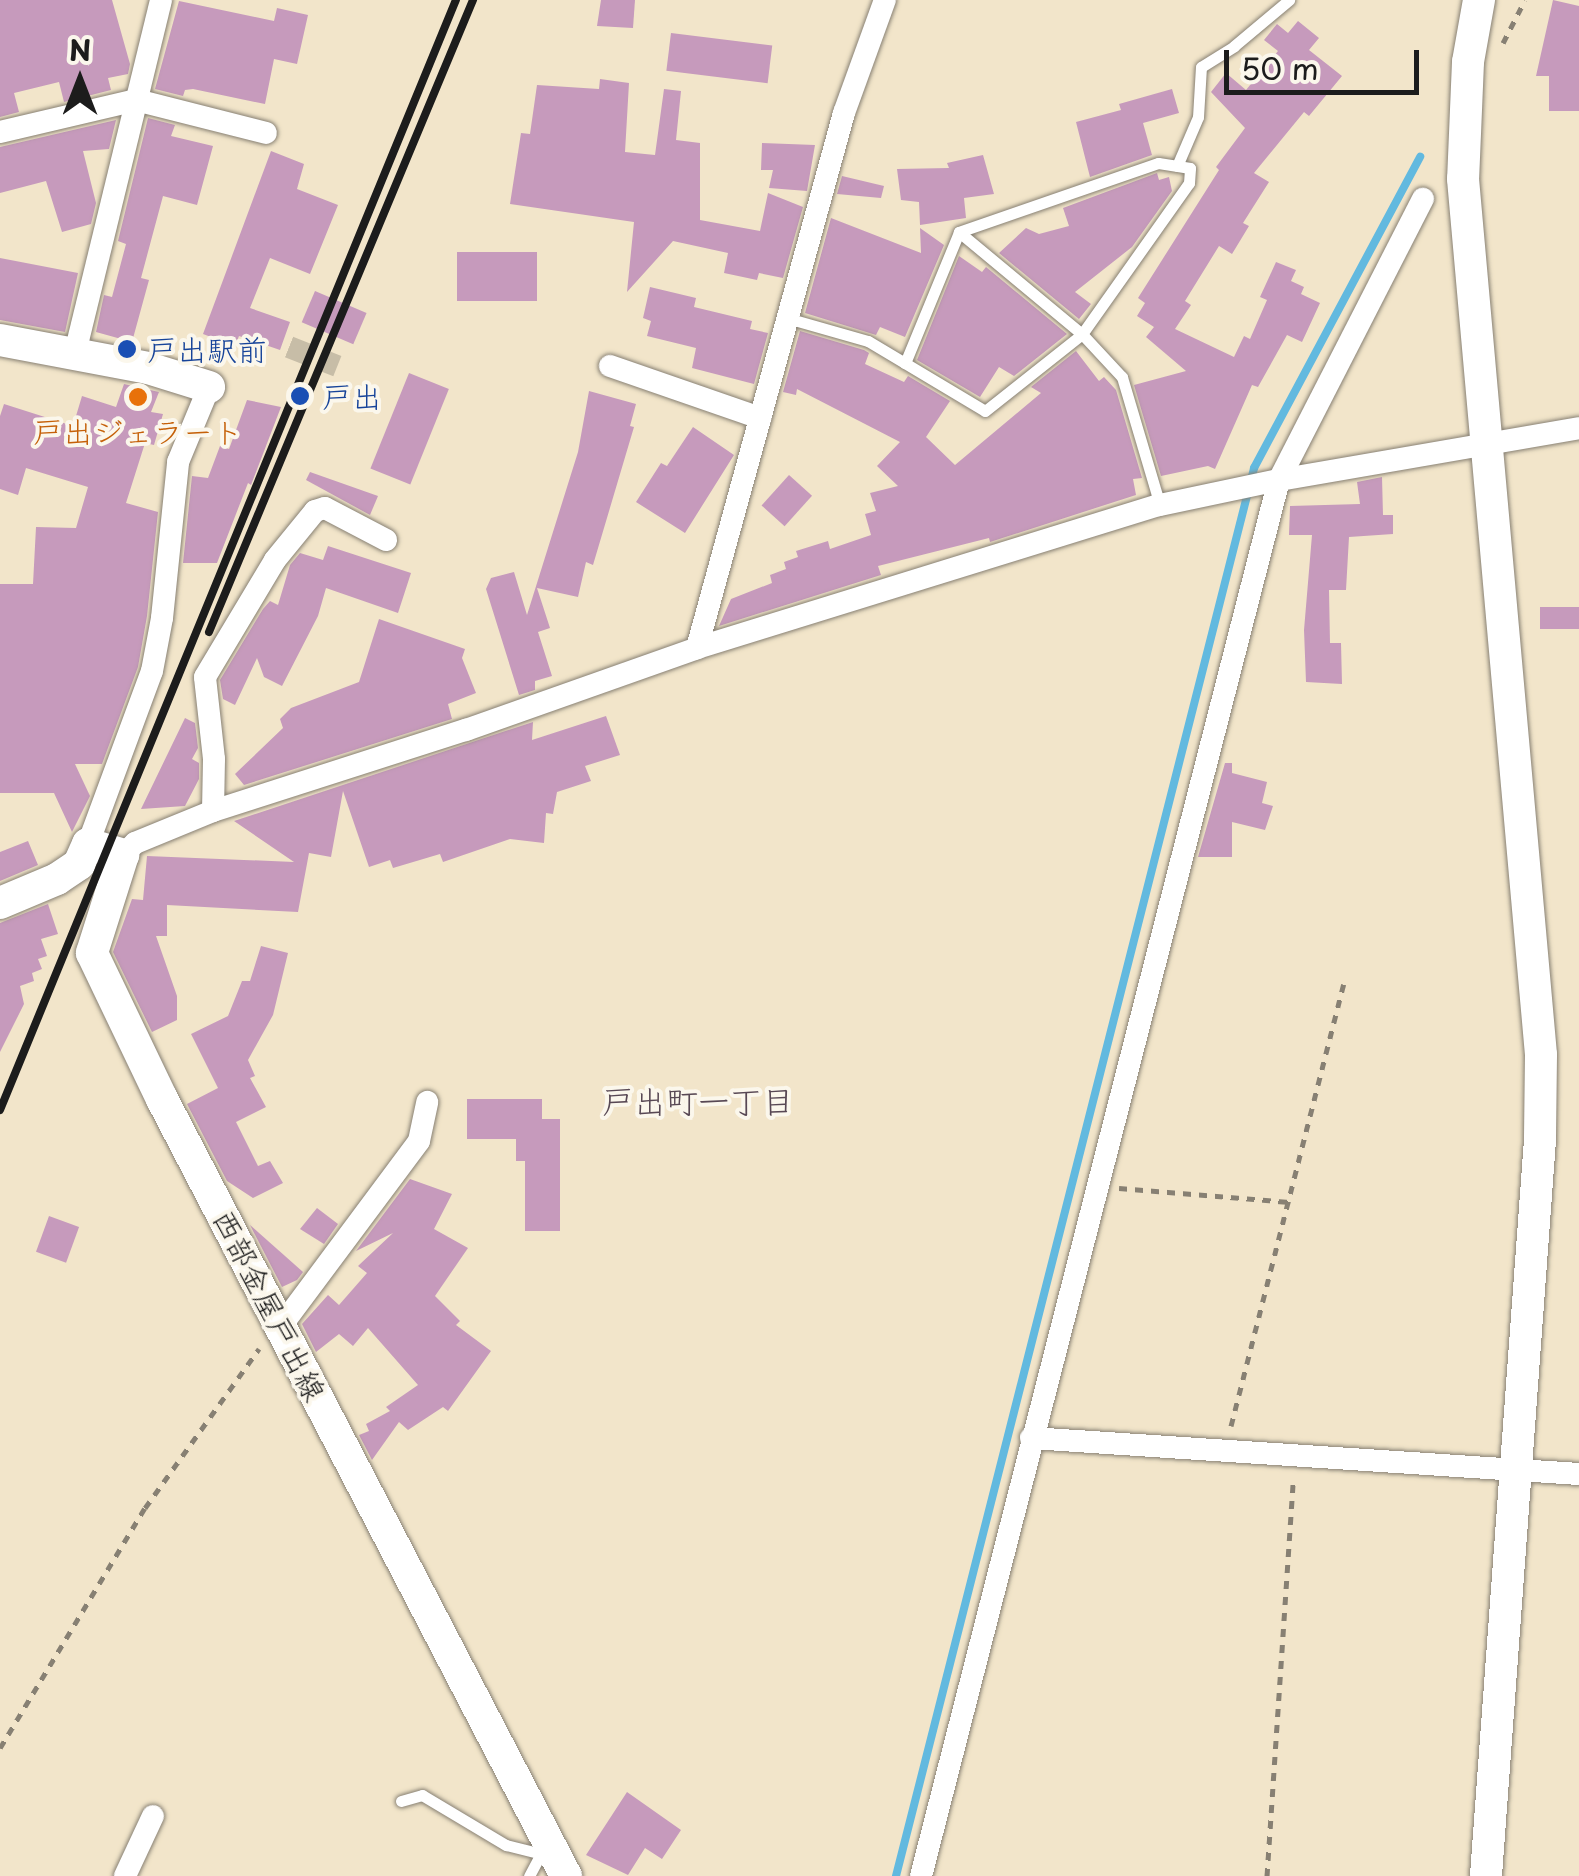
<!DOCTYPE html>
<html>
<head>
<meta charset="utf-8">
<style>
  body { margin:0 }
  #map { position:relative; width:1579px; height:1876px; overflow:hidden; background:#f2e5ca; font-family:"Playpen Sans","Klee One",sans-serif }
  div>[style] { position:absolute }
  .stream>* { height:8px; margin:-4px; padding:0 4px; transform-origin:4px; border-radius:4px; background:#62b9df }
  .building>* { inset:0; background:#c69abc; transform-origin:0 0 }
  .street-tunnel>* { height:22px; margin-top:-11px; transform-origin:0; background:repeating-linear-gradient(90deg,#c7bda7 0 22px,transparent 0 33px) }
  .path>* { height:5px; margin-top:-2.5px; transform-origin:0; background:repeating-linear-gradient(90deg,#878073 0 8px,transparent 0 16px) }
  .roads { filter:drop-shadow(0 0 2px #878073) drop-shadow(0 0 2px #878073) }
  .lane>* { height:11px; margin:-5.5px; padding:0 5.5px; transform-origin:5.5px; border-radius:5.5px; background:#fff }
  .street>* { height:22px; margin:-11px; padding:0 11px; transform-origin:11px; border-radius:11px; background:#fff }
  .secondary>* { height:32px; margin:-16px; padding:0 16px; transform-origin:16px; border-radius:16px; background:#fff }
  .rail>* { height:8px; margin:-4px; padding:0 4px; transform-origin:4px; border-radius:4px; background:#1c1c1c }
  .dots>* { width:28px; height:28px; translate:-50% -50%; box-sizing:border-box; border:5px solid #fbf7ec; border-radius:50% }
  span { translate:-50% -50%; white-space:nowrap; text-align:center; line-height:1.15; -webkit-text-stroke:8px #fbf7ec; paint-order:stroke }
  .transit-label { font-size:30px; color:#164399 }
  .left { translate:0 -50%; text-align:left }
  .food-label { font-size:30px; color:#c56008 }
  .street-label { font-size:30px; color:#1c1c1c }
  .neighbourhood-label { font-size:32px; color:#584854 }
  .north { position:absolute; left:30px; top:30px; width:100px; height:100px; -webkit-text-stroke:8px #fbf7ec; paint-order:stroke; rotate:0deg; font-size:28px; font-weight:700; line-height:40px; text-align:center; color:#1c1c1c }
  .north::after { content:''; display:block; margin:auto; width:35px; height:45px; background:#1c1c1c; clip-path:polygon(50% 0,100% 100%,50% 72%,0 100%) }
  .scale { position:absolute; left:1224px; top:50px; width:195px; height:45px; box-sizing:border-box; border:5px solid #1c1c1c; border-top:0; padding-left:12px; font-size:30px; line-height:35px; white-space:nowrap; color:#1c1c1c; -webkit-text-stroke:8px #fbf7ec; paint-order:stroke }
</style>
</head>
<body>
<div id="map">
  <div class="stream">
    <div style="left:896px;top:1876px;width:1453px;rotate:-75.73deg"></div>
    <div style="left:1254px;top:468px;width:353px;rotate:-61.9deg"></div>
  </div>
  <div class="building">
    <div style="clip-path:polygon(0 0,112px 0,130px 64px,128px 74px,108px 78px,111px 90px,64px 102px,59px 82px,14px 93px,19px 112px,0 117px)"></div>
    <div style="clip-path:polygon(601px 0,635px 0,633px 28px,597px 26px)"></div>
    <div style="clip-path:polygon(1553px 0,1579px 6px,1579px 111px,1549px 111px,1549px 76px,1536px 76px)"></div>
    <div style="clip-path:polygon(179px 1px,274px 21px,277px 8px,308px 15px,297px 64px,274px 59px,265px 104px,193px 89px,185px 90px,183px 96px,155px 89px)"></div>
    <div style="clip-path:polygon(1298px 21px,1319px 38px,1309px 50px,1342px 76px,1309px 116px,1304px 112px,1254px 173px,1269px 182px,1243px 223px,1249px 226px,1232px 254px,1219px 246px,1185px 301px,1191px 305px,1175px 329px,1234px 357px,1244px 336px,1250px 339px,1267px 300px,1260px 297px,1276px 262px,1296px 270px,1291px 281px,1304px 287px,1301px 294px,1320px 303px,1302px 342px,1287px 335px,1258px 387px,1252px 385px,1215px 469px,1208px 466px,1161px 476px,1134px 385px,1186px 371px,1146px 337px,1154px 327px,1137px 316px,1145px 303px,1138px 298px,1219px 170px,1216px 167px,1245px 128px,1211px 92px,1226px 73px,1246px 90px,1278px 51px,1264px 40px,1277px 24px,1288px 33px)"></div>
    <div style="left:671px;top:33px;width:102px;height:38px;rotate:7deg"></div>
    <div style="clip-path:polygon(600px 79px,629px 83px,625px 152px,655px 155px,664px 89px,681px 91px,676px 140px,700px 143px,700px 220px,760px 231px,768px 193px,803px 207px,783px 278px,759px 273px,757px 280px,724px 273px,728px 253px,673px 241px,627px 292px,634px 222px,510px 204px,521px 133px,530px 134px,537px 85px,599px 89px)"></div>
    <div style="clip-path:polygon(1172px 89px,1179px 113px,1143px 123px,1152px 155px,1090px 177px,1076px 122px,1121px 110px,1119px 104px)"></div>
    <div style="clip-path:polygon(148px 118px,175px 125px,171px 136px,213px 146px,197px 205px,163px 196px,141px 278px,149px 280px,132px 342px,96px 332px,104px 295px,112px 297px,126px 244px,118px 241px)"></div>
    <div style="clip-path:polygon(116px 120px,109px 149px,83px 151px,96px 203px,91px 224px,62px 232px,46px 181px,0 193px,0 147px)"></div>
    <div style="clip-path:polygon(762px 143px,815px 145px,807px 191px,769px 188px,773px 170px,761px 170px)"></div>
    <div style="clip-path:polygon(271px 151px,304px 164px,297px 189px,338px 205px,310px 274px,270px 258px,250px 308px,290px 322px,280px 350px,239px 336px,235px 346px,203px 334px)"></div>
    <div style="clip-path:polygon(983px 155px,994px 194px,964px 198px,966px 218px,920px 225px,919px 202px,901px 200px,897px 169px,949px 168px,947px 163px)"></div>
    <div style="clip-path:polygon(1157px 173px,1159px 180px,1169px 177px,1172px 191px,1132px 247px,1075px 292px,1091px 304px,1079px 319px,999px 253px,1026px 228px,1039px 234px,1069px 226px,1063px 208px)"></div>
    <div style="clip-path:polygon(842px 176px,884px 186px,881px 198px,837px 194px)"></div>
    <div style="clip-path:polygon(831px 218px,921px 253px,920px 228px,944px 245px,905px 337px,880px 327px,876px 335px,805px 313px)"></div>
    <div style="left:457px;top:252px;width:80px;height:49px"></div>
    <div style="clip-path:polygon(959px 256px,982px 272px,986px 267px,1067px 334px,1014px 376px,999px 367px,980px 397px,917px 360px)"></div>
    <div style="clip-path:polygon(0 258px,78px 273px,65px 332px,0 320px)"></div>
    <div style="clip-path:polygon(650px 287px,696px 298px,694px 307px,752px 321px,750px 329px,768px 333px,754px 384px,692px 368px,696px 348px,647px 336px,651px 321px,643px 318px)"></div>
    <div style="left:315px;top:291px;width:56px;height:34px;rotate:23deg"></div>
    <div style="clip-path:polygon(800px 331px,864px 350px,869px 353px,865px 364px,904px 382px,908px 376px,950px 401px,926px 437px,955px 465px,1041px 393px,1031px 387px,1076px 351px,1099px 381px,1104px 377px,1116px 390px,1142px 478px,1133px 479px,1136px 495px,990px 542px,989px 538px,878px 566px,881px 575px,719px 626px,731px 599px,772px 583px,770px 575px,786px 569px,784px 562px,798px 557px,796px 551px,828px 541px,830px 549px,871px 535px,865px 514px,876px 511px,870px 493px,898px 486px,877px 466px,900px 442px,797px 389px,796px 395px,783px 392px)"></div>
    <div style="left:409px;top:373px;width:43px;height:103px;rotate:22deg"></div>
    <div style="clip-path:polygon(124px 384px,159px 392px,151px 412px,163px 414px,154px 445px,145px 443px,126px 503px,158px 512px,147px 616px,138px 667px,102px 764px,75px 764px,90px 796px,72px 832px,54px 793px,0 793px,0 584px,33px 584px,36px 527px,76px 528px,88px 487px,26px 468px,18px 495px,0 489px,0 416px,4px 404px,73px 426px,82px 396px,116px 407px)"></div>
    <div style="clip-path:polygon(589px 391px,636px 404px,630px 426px,634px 427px,593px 565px,586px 562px,578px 597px,537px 588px,550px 628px,538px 632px,552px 676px,535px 681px,535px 690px,519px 695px,486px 589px,491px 578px,514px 572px,527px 615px,578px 452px)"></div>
    <div style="clip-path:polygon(247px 400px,281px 407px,251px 485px,248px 483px,217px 563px,183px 563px,192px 476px,208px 478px,220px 446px,229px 449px)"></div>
    <div style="clip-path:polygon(693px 427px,734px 455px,685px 533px,636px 502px,661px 463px,667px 466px)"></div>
    <div style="clip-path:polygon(310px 472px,378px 496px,370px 515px,306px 480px)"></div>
    <div style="left:789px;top:475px;width:31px;height:41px;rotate:42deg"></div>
    <div style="clip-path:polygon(1382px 477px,1383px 515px,1393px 515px,1393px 534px,1349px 537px,1346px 590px,1329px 590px,1330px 643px,1341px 643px,1342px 684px,1306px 682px,1304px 630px,1312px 535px,1289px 535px,1290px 506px,1360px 504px,1357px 482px)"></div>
    <div style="clip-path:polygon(328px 546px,411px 573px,398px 613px,326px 588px,318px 616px,282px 686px,264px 677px,257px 658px,235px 705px,223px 699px,220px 680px,263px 609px,270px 601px,278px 605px,290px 565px,300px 553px,323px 560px)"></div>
    <div style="left:1540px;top:607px;width:39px;height:22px"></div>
    <div style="clip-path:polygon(379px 619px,465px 649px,462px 658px,476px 693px,448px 704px,452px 719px,244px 785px,235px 774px,283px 728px,280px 719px,291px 708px,359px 682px)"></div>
    <div style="clip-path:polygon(606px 716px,620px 755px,585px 766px,591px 781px,557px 792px,553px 814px,546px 813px,544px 843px,510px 839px,443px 862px,440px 854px,393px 868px,390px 860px,369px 867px,343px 791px,331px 857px,309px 853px,298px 912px,167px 905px,167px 936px,156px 936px,177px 996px,177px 1020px,152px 1032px,113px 952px,132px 899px,143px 900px,147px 856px,294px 862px,234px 821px,533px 722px,532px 740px)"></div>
    <div style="clip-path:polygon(185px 718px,195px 723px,198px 748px,192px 759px,199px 763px,199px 779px,185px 806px,141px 809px)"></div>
    <div style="clip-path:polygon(1225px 763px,1232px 763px,1232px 773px,1267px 782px,1262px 803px,1273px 806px,1265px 830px,1232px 822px,1232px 857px,1198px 857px)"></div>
    <div style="clip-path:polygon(28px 841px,38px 865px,0 881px,0 852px)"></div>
    <div style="clip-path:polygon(48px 904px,58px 934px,41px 939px,47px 956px,38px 959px,42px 969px,32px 973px,34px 981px,20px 986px,24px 1004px,0 1052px,0 923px)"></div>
    <div style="clip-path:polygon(261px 946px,288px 953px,273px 1015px,248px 1060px,255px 1076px,250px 1078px,266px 1107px,236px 1122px,258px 1166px,270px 1161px,283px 1183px,253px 1198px,227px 1181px,187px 1104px,218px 1088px,191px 1034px,228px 1016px,242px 981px,250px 981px)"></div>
    <div style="clip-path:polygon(467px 1099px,542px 1099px,542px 1119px,560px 1119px,560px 1231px,525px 1231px,525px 1161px,516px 1161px,516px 1139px,467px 1139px)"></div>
    <div style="clip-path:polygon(410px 1179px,452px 1194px,434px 1229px,468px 1248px,435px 1296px,460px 1321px,456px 1325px,491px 1351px,448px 1411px,443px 1407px,408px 1430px,399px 1422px,372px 1460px,359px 1435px,369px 1431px,366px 1424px,390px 1411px,386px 1407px,418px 1385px,368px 1328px,353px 1346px,339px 1334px,316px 1352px,302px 1324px,328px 1295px,339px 1305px,367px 1273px,358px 1266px,393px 1233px,356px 1251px)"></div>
    <div style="clip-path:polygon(317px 1208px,338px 1224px,324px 1244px,300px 1229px)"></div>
    <div style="left:49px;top:1216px;width:32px;height:38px;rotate:20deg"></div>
    <div style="clip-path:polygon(250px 1225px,303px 1272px,297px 1280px,282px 1287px)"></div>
    <div style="clip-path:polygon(627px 1792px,681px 1830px,662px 1859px,645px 1848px,628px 1875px,586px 1855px)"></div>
  </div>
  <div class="street-tunnel">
    <div style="left:289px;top:347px;width:52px;rotate:21.6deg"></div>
  </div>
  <div class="path">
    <div style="left:1503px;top:43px;width:48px;rotate:-62.9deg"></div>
    <div style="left:1119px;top:1188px;width:171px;rotate:4.7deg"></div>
    <div style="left:1231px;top:1426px;width:456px;rotate:-75.7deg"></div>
    <div style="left:0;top:1748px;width:280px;rotate:-58.9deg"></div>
    <div style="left:145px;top:1508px;width:196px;rotate:-54.4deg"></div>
    <div style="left:1267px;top:1876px;width:397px;rotate:-86.2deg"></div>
  </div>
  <div class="roads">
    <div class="lane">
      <div style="left:1177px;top:166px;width:53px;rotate:-66.8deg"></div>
      <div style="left:1198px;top:117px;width:50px;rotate:-86.6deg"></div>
      <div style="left:1201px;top:67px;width:39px;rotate:-32deg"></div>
      <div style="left:1234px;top:46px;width:72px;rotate:-39.9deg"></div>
      <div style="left:959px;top:232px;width:160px;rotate:39.7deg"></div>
      <div style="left:1082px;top:334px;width:59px;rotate:47.1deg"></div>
      <div style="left:1122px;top:377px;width:134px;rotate:73.5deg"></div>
      <div style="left:787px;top:318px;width:84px;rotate:15.9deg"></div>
      <div style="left:868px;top:341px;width:136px;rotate:30.9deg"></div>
      <div style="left:985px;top:411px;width:124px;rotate:-38.4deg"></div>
      <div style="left:1082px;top:334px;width:185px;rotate:-54.7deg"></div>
      <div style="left:1189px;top:183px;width:15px;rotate:-86deg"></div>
      <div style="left:1190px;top:168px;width:32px;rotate:-171deg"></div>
      <div style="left:1158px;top:163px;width:211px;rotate:160.9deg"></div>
      <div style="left:959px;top:232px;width:142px;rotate:112.4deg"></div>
      <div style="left:401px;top:1801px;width:22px;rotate:-16deg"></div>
      <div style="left:422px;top:1795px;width:98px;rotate:30.8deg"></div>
      <div style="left:506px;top:1845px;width:32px;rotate:14deg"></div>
      <div style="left:529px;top:1876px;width:30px;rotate:-62deg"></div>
    </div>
    <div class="street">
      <div style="left:0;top:132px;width:140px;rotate:-13.2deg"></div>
      <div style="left:136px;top:100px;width:134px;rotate:14.2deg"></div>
      <div style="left:75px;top:353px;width:363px;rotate:-76.3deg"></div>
      <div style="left:610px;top:366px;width:159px;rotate:19.1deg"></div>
      <div style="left:697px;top:648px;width:555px;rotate:-74.64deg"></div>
      <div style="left:844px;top:113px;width:120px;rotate:-70.1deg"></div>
      <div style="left:213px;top:811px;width:52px;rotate:-88.9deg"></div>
      <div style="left:214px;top:759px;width:82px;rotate:-96.3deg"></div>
      <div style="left:205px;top:677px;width:136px;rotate:-59.1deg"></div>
      <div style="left:275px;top:560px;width:63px;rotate:-50.8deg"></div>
      <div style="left:315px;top:511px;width:10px;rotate:-17deg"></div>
      <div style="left:325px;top:508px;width:69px;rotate:27.7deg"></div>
      <div style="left:88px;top:844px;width:184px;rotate:-69.7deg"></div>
      <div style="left:152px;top:671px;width:54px;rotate:-79.3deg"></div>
      <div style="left:162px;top:618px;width:157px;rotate:-84.1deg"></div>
      <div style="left:178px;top:462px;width:81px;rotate:-67.5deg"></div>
      <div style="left:123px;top:855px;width:17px;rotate:-45deg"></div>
      <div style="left:135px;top:843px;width:84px;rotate:-22.3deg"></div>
      <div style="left:213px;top:811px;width:266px;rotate:-17.8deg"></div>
      <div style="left:466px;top:730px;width:245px;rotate:-19.5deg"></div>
      <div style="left:697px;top:648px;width:485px;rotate:-17.2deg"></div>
      <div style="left:1160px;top:505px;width:122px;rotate:-11.9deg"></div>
      <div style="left:1279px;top:480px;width:304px;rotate:-9.8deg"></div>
      <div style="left:282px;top:1325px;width:229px;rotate:-53.3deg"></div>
      <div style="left:419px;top:1141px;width:40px;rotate:-78deg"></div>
      <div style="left:1031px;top:1438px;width:549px;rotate:3.76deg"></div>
      <div style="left:125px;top:1876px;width:66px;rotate:-65deg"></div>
      <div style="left:921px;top:1876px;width:1441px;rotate:-75.62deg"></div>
      <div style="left:1279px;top:480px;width:316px;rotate:-62.9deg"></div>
    </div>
    <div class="secondary">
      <div style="left:1479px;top:0;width:63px;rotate:100.1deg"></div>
      <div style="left:1468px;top:62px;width:117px;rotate:92.4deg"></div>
      <div style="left:1463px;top:179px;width:879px;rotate:84.91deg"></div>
      <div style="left:1541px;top:1055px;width:85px;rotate:90.7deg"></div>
      <div style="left:1540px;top:1140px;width:738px;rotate:94.2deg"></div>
      <div style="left:0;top:340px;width:151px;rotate:10.7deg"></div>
      <div style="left:148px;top:368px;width:64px;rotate:17.3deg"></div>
      <div style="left:0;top:903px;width:62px;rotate:-22.8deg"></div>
      <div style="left:57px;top:879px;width:27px;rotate:-34deg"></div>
      <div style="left:79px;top:864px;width:22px;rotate:-66deg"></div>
      <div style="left:88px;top:844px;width:37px;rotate:17deg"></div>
      <div style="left:123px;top:855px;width:103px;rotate:107.6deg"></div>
      <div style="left:92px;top:953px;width:162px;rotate:64.4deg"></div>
      <div style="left:162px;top:1099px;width:876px;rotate:62.53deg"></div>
    </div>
  </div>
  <div class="rail">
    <div style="left:209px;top:632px;width:685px;rotate:-67.33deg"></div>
    <div style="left:0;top:1110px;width:1200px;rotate:-67.67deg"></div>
  </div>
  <div class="dots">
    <div style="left:127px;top:349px;background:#1a4fb4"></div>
    <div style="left:300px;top:396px;background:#1a4fb4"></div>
    <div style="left:138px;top:397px;background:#e8710a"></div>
  </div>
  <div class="transit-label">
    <span class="left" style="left:147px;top:349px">戸出駅前</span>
    <span class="left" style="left:322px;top:396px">戸出</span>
  </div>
  <div class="food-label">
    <span style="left:138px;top:431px">戸出ジェラート</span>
  </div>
  <div class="street-label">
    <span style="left:270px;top:1305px;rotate:63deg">西部金屋戸出線</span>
  </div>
  <div class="neighbourhood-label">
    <span style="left:698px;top:1100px">戸出町一丁目</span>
  </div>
  <div class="north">N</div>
  <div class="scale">50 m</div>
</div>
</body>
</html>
